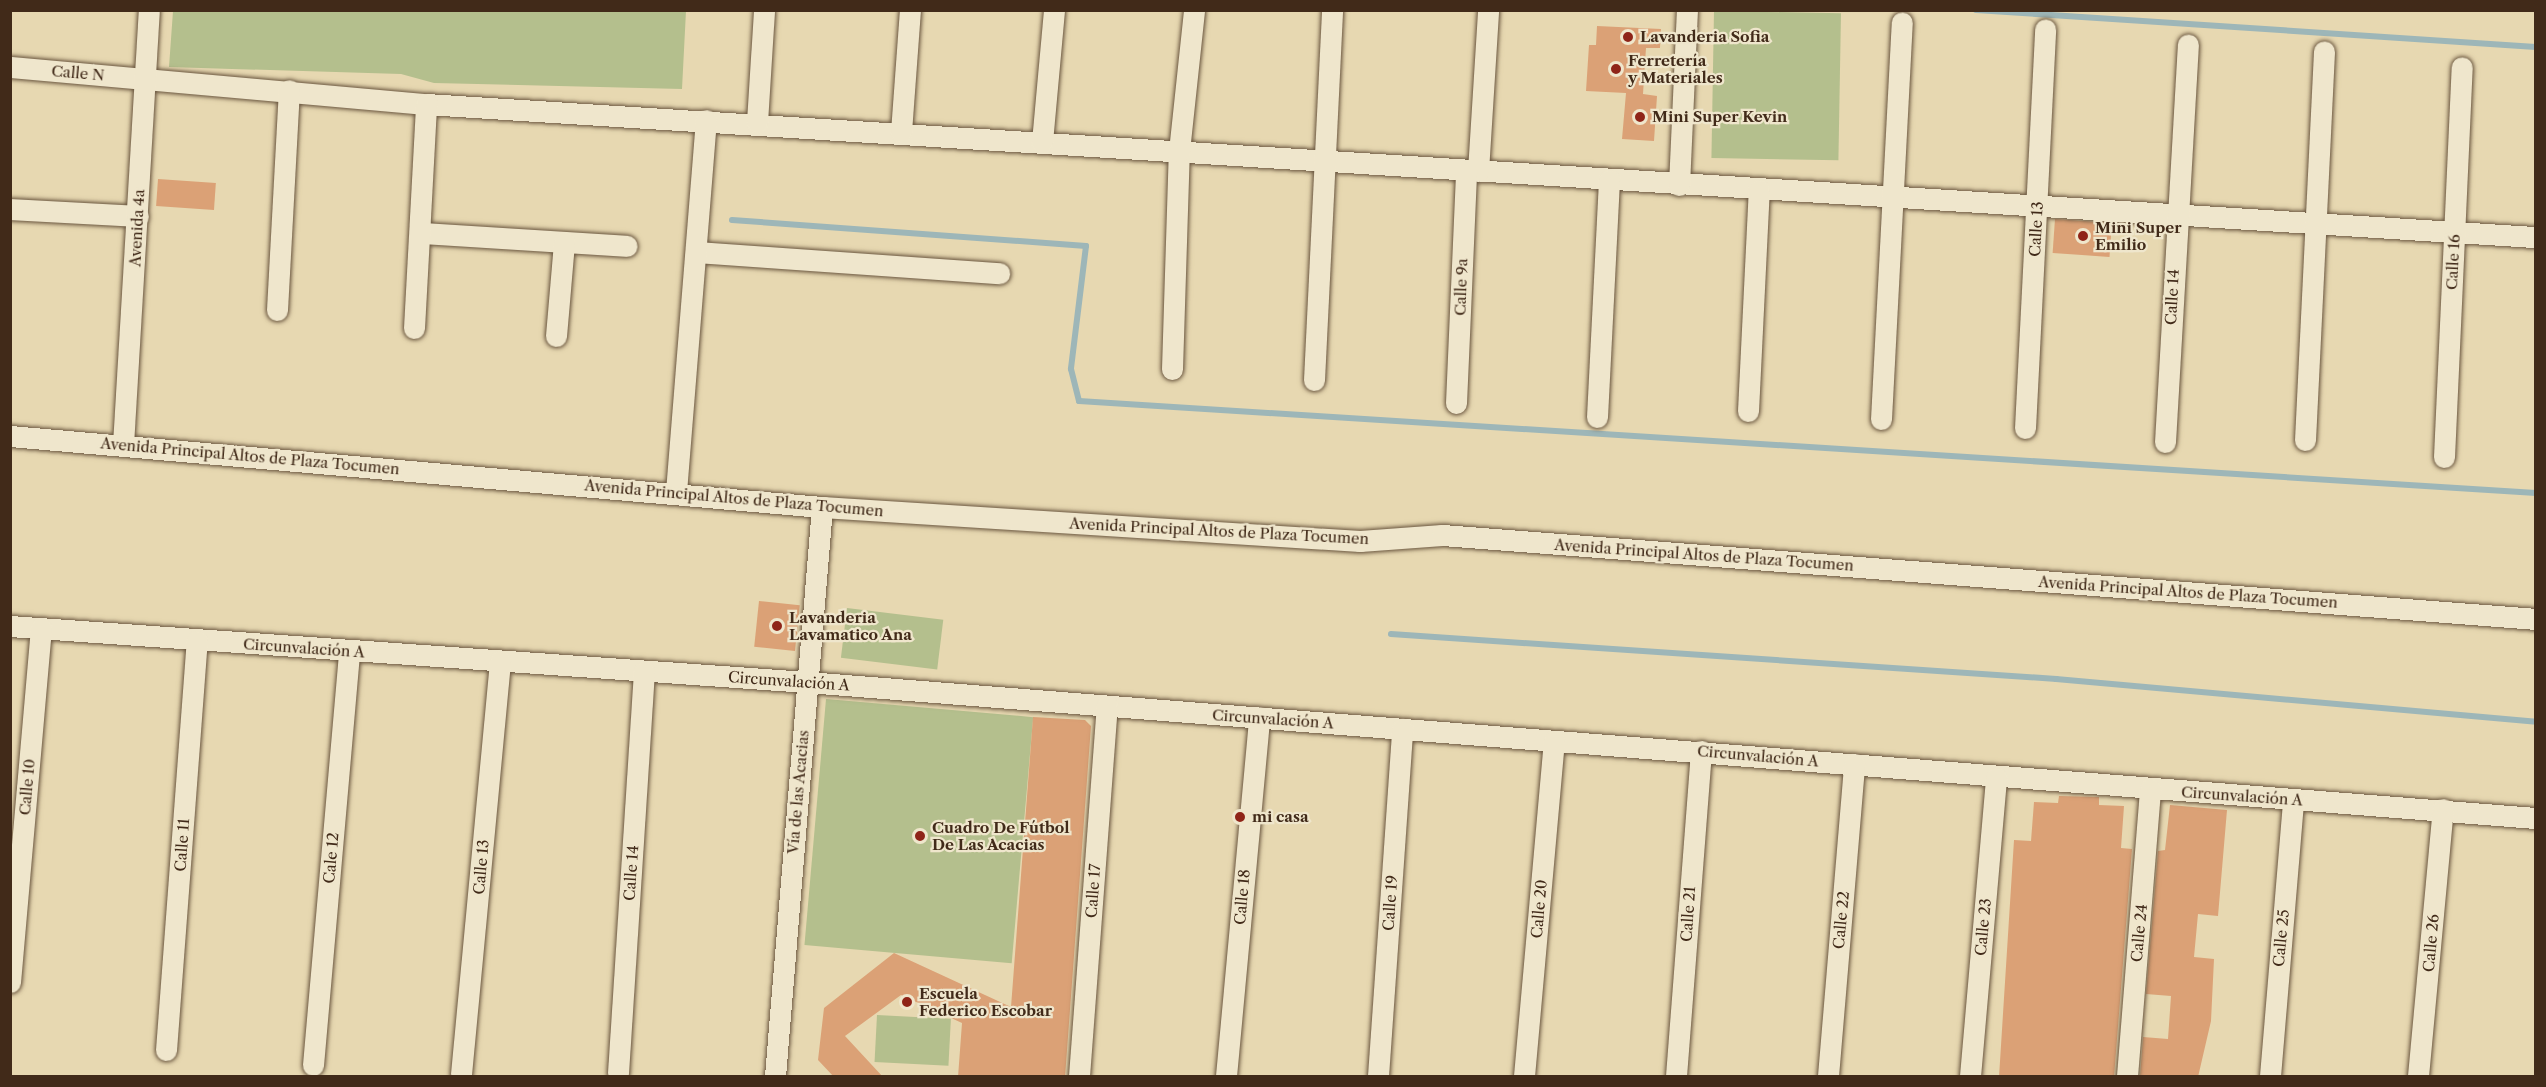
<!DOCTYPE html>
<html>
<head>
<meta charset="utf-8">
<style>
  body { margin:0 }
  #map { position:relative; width:2546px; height:1087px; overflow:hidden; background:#e7d8b1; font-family:"Libre Caslon Text",serif }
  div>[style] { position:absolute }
  .green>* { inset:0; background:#b4bf8d; transform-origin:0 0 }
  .stream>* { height:6px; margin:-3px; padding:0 3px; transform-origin:3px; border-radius:3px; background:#9db6b8 }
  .building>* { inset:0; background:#dba176; transform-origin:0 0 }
  .roads { filter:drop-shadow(0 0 2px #6a563f) drop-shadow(0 0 2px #6a563f) }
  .street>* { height:21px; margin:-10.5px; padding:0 10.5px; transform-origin:10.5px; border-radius:10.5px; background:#efe6cc }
  .dots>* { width:16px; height:16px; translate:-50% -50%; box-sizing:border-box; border:3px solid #efe6cc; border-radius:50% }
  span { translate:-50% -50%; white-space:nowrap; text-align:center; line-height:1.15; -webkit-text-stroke:4.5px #efe6cc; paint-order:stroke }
  .poi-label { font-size:15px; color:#412a19; font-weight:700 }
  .left { translate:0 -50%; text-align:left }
  .street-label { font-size:15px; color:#412a19 }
  .frame { position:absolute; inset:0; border:12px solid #412a19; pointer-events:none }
</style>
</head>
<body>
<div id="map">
  <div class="green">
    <div style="clip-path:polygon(173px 11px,686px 11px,682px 89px,434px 83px,401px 74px,169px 67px)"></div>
    <div style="left:1714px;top:11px;width:127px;height:147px;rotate:1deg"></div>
    <div style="left:847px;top:608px;width:97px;height:50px;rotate:7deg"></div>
    <div style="left:826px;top:699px;width:208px;height:247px;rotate:5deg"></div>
    <div style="left:877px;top:1015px;width:74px;height:47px;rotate:3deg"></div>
  </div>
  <div class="stream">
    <div style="left:1976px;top:10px;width:561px;rotate:3.78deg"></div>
    <div style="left:732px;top:220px;width:355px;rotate:4.2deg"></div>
    <div style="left:1086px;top:246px;width:124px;rotate:97deg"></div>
    <div style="left:1071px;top:369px;width:33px;rotate:76deg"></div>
    <div style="left:1079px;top:401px;width:1460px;rotate:3.61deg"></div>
    <div style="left:1391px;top:634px;width:667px;rotate:3.87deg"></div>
    <div style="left:2056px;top:679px;width:482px;rotate:5.1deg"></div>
  </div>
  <div class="building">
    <div style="clip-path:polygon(1597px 26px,1661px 29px,1660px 48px,1646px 48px,1643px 94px,1657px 96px,1654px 141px,1622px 139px,1626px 93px,1586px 91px,1589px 45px,1596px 45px)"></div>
    <div style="left:158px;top:179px;width:58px;height:27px;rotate:4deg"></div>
    <div style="left:2055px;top:219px;width:57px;height:34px;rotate:4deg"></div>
    <div style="left:759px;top:601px;width:41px;height:46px;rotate:6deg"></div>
    <div style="clip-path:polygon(1033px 717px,1085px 720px,1091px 726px,1065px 1077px,958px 1077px,962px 1023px,901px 995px,845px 1036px,883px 1077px,834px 1077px,818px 1060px,824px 1008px,894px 953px,1011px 1007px)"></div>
    <div style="clip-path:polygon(2059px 796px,2099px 797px,2099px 805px,2124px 806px,2121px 848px,2132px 849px,2114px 1077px,1999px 1077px,2014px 840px,2031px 841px,2034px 802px,2058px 803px)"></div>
    <div style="clip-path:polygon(2170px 805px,2227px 810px,2218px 916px,2198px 914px,2194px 957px,2214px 959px,2211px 1021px,2198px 1077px,2140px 1077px,2143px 1037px,2168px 1039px,2171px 996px,2146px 994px,2158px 851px,2165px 850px)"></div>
  </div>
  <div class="roads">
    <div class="street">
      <div style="left:10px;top:67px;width:418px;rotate:5.1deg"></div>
      <div style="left:426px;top:104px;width:2114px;rotate:3.61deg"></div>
      <div style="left:757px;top:122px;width:112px;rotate:-86.4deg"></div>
      <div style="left:901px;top:132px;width:122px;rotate:-85.8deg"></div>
      <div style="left:1042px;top:142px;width:133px;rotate:-84.8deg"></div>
      <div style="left:1478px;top:171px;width:161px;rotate:-86.4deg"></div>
      <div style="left:1679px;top:185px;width:175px;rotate:-87.4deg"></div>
      <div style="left:10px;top:209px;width:128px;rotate:3.1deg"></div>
      <div style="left:421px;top:233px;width:206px;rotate:3.6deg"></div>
      <div style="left:696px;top:252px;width:304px;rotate:4deg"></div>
      <div style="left:277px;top:310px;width:220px;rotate:-86.9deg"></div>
      <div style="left:414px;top:328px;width:224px;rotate:-86.9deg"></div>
      <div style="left:556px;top:336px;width:94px;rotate:-85.1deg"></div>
      <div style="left:1172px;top:369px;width:218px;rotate:-88.2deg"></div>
      <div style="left:1179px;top:151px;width:142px;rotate:-83.9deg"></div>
      <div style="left:1314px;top:380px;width:370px;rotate:-87.2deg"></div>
      <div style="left:1456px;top:403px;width:232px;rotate:-87.5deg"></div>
      <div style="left:1748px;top:411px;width:221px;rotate:-87.2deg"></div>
      <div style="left:1597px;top:417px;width:237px;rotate:-87.1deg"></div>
      <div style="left:1881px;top:419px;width:397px;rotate:-87deg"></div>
      <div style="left:2025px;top:428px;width:399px;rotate:-87.1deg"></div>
      <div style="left:10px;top:436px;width:815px;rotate:5deg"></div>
      <div style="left:822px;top:507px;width:539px;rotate:3.62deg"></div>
      <div style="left:1360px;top:541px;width:82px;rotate:-4.2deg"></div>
      <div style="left:1442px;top:535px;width:1097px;rotate:4.39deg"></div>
      <div style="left:2305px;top:440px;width:389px;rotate:-87.2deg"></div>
      <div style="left:2165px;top:442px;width:398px;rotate:-86.7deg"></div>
      <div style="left:123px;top:445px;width:436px;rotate:-86.6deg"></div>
      <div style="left:2444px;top:457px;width:390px;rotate:-87.4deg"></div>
      <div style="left:676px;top:492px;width:373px;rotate:-85.4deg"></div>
      <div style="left:10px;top:626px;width:799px;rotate:4.02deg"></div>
      <div style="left:807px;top:682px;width:1734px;rotate:4.5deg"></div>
      <div style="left:10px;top:982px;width:355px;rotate:-85deg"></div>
      <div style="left:166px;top:1050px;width:410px;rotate:-85.7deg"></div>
      <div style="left:313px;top:1065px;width:416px;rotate:-85deg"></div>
      <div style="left:618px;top:1073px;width:402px;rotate:-86.3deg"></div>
      <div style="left:461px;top:1074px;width:415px;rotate:-84.6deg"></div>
      <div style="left:775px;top:1076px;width:571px;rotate:-85.28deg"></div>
      <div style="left:1079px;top:1076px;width:371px;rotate:-85.7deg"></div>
      <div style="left:1226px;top:1076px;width:360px;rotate:-84.7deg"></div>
      <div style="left:1378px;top:1076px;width:348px;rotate:-86deg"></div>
      <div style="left:1524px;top:1076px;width:336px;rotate:-84.9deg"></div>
      <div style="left:1676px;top:1076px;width:326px;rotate:-85.6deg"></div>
      <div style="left:1828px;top:1076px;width:313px;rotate:-85.2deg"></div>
      <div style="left:1970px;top:1076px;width:299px;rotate:-85deg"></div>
      <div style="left:2127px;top:1076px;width:288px;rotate:-85.4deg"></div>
      <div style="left:2270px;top:1076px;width:277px;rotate:-85.2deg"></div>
      <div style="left:2418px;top:1076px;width:268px;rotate:-84.7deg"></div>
    </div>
  </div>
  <div class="dots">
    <div style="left:1628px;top:37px;background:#8f2418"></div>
    <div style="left:1616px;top:69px;background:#8f2418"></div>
    <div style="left:1640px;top:117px;background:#8f2418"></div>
    <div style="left:2083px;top:236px;background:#8f2418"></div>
    <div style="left:777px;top:626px;background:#8f2418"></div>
    <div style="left:1240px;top:817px;background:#8f2418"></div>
    <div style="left:920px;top:836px;background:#8f2418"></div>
    <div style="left:907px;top:1002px;background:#8f2418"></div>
  </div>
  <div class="poi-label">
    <span class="left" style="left:1640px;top:37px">Lavanderia Sofia</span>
    <span class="left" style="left:1628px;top:69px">Ferretería<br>y Materiales</span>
    <span class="left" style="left:1652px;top:117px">Mini Super Kevin</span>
    <span class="left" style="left:2095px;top:236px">Mini Super<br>Emilio</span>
    <span class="left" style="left:789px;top:626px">Lavanderia<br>Lavamatico Ana</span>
    <span class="left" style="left:1252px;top:817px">mi casa</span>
    <span class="left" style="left:932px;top:836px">Cuadro De Fútbol<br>De Las Acacias</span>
    <span class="left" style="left:919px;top:1002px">Escuela<br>Federico Escobar</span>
  </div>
  <div class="street-label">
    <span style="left:78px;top:73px;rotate:5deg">Calle N</span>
    <span style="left:137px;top:228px;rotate:-87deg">Avenida 4a</span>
    <span style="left:2036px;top:229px;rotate:-87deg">Calle 13</span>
    <span style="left:2453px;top:262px;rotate:-87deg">Calle 16</span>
    <span style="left:1461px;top:287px;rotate:-88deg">Calle 9a</span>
    <span style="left:2172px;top:297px;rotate:-87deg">Calle 14</span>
    <span style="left:250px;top:456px;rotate:5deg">Avenida Principal Altos de Plaza Tocumen</span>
    <span style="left:734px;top:498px;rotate:5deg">Avenida Principal Altos de Plaza Tocumen</span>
    <span style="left:1219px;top:531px;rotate:3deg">Avenida Principal Altos de Plaza Tocumen</span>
    <span style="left:1704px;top:555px;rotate:4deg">Avenida Principal Altos de Plaza Tocumen</span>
    <span style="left:2188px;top:592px;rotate:4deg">Avenida Principal Altos de Plaza Tocumen</span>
    <span style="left:304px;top:648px;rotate:4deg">Circunvalación A</span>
    <span style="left:789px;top:681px;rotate:4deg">Circunvalación A</span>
    <span style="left:1273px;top:719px;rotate:4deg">Circunvalación A</span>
    <span style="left:1758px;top:756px;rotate:5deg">Circunvalación A</span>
    <span style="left:27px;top:787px;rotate:-85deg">Calle 10</span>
    <span style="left:798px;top:792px;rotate:-85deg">Vía de las Acacias</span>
    <span style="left:2242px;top:796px;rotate:4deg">Circunvalación A</span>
    <span style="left:182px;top:845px;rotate:-86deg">Calle 11</span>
    <span style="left:331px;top:858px;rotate:-85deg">Cale 12</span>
    <span style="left:481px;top:867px;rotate:-85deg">Calle 13</span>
    <span style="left:631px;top:873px;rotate:-86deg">Calle 14</span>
    <span style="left:1093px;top:891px;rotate:-86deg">Calle 17</span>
    <span style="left:1242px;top:897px;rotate:-85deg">Calle 18</span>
    <span style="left:1390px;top:903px;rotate:-86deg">Calle 19</span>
    <span style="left:1539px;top:909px;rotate:-85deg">Calle 20</span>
    <span style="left:1688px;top:914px;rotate:-86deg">Calle 21</span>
    <span style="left:1841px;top:920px;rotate:-85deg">Calle 22</span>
    <span style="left:1983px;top:927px;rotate:-85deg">Calle 23</span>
    <span style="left:2139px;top:933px;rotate:-85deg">Calle 24</span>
    <span style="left:2281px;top:938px;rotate:-85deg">Calle 25</span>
    <span style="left:2431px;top:943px;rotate:-85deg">Calle 26</span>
  </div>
  <div class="frame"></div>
</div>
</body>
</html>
